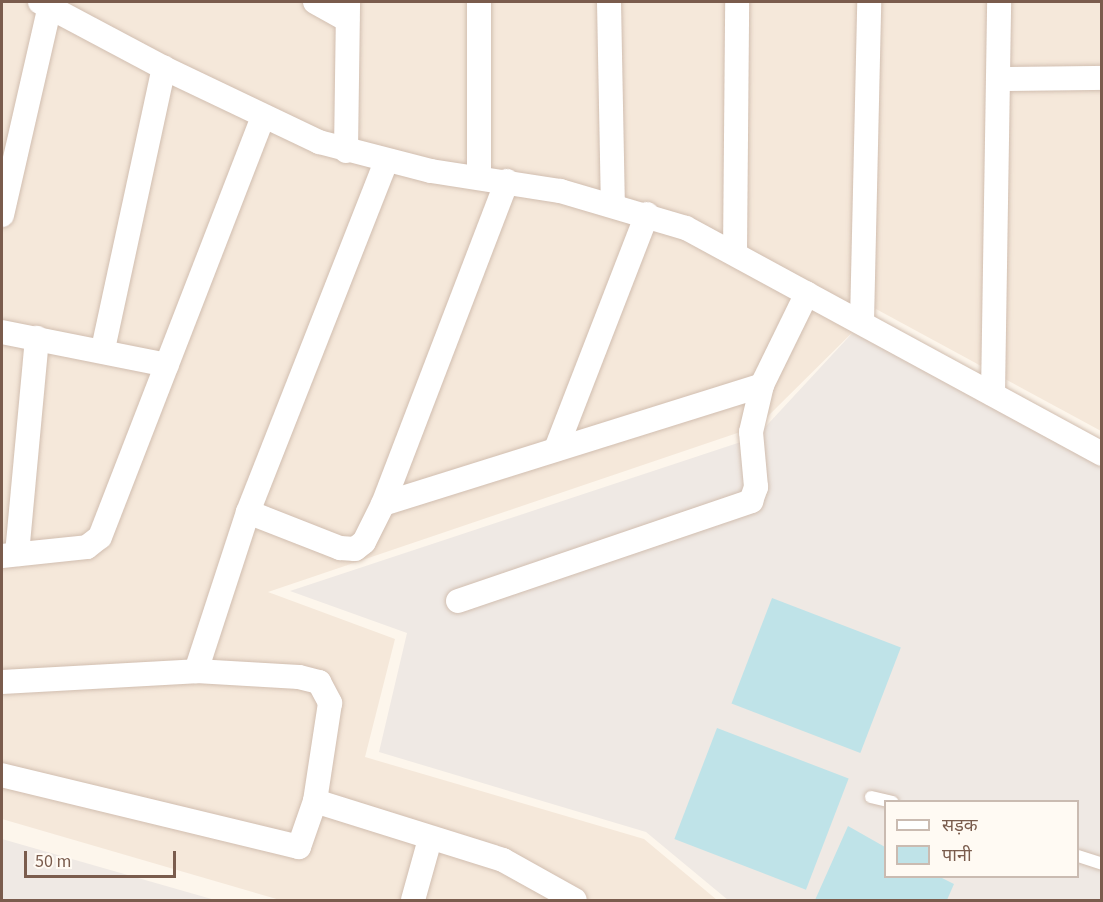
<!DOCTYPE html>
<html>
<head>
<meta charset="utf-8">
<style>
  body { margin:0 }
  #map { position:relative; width:1103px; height:902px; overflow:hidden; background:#fdf6ec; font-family:"Source Sans 3","Noto Sans Devanagari",sans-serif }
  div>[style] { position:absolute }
  .residential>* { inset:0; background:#f5e8da }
  .industrial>* { inset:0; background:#efe9e4 }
  .water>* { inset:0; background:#bfe3e8; transform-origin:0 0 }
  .roads { filter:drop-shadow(0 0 2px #d1beb0) drop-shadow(0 0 2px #d1beb0) }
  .service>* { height:12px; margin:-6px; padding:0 6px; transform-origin:6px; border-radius:6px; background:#fff }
  .minor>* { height:24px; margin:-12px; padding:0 12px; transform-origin:12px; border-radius:12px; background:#fff }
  span { translate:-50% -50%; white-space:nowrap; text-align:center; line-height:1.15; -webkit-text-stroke:4.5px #fffaf3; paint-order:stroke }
  .frame { position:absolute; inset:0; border:3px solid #7a5c4d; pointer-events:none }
  .legend { position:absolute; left:884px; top:800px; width:195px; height:78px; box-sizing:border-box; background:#fffaf3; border:2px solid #cabbb1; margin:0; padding:8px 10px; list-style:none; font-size:18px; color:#7a5c4d }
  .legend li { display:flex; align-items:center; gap:12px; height:30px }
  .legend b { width:30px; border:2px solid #cabbb1 }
  .scale { position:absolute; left:24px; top:851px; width:152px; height:27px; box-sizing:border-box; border:3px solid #7a5c4d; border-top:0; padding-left:8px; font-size:18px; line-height:21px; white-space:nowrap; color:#7a5c4d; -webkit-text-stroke:4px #fffaf3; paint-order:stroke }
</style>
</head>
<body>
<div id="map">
  <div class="residential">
    <div style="clip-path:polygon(2px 2px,1101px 2px,1101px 431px,876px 309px,758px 426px,268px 592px,395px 639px,365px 757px,644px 839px,717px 900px,280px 900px,2px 819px)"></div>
  </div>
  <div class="industrial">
    <div style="clip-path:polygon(evenodd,857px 328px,1101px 458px,1101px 900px,728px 900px,646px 832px,379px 752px,407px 633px,290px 591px,756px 437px,857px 328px,886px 802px,1078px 802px,1078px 876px,886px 876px,886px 802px)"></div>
    <div style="clip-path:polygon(2px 839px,215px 900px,2px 900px)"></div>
  </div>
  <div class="water">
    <div style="left:772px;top:598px;width:138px;height:113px;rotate:21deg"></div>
    <div style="left:717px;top:728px;width:141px;height:119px;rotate:21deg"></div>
    <div style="clip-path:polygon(848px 826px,885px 847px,886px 876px,940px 877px,954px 884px,947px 900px,815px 900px)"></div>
  </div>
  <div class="roads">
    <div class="service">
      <div style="left:871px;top:797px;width:22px;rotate:13deg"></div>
      <div style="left:1078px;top:856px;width:25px;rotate:18deg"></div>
    </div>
    <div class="minor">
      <div style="left:40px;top:2px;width:140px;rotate:28deg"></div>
      <div style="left:164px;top:68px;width:172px;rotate:25.5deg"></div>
      <div style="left:319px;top:142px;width:116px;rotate:14.5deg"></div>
      <div style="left:431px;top:171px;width:131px;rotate:8.8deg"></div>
      <div style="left:560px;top:191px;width:131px;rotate:16.4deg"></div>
      <div style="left:686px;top:228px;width:473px;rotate:28.5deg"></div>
      <div style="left:315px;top:2px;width:37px;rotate:29deg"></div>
      <div style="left:609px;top:2px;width:201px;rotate:88.9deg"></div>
      <div style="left:998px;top:79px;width:104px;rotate:-0.6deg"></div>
      <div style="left:346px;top:151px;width:149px;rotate:-89.2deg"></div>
      <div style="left:479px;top:178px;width:176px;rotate:-90deg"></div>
      <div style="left:2px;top:215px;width:214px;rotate:-77.1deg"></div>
      <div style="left:735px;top:252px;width:250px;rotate:-89.5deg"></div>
      <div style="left:862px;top:322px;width:320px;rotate:-88.7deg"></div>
      <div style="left:2px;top:332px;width:168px;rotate:11.3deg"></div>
      <div style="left:103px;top:349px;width:288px;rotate:-77.8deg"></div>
      <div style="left:993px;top:394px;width:392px;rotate:-89.1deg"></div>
      <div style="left:556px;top:449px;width:252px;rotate:-68.8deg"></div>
      <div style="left:383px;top:504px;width:397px;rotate:-17.4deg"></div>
      <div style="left:762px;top:385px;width:102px;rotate:-63.9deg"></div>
      <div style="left:248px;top:512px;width:99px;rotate:21.4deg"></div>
      <div style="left:340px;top:548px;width:15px;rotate:4deg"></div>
      <div style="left:355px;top:549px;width:11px;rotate:-38deg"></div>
      <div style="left:364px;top:542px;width:42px;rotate:-63.4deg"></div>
      <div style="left:383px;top:504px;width:346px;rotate:-69deg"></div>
      <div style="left:17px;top:554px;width:217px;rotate:-84.7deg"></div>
      <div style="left:2px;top:556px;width:85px;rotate:-6deg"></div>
      <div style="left:87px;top:547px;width:16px;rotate:-38deg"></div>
      <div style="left:100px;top:537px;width:451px;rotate:-68.8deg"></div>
      <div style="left:458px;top:601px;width:310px;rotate:-18.8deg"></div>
      <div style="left:751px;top:501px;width:15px;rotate:-70deg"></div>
      <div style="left:756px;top:487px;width:55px;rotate:-95.2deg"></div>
      <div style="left:751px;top:432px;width:48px;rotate:-76.8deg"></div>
      <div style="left:196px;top:671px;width:167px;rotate:-71.9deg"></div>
      <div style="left:248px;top:512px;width:376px;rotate:-68.5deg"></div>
      <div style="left:2px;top:682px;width:194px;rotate:-3.2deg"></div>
      <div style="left:196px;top:671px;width:103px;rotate:3.3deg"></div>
      <div style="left:299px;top:677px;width:21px;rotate:14deg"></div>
      <div style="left:319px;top:682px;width:24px;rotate:62deg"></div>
      <div style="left:330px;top:703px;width:99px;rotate:98.7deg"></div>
      <div style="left:315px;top:801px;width:49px;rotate:109.2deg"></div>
      <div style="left:299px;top:847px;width:306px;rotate:-166.4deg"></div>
      <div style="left:315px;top:801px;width:197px;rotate:17.4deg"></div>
      <div style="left:503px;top:860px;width:82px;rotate:29.1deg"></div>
      <div style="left:413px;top:900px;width:63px;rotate:-74.4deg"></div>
    </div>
  </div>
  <div class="frame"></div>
  <ul class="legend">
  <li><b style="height:8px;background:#fff"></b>सड़क</li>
  <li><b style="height:16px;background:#bfe3e8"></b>पानी</li>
  </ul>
  <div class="scale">50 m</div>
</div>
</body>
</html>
